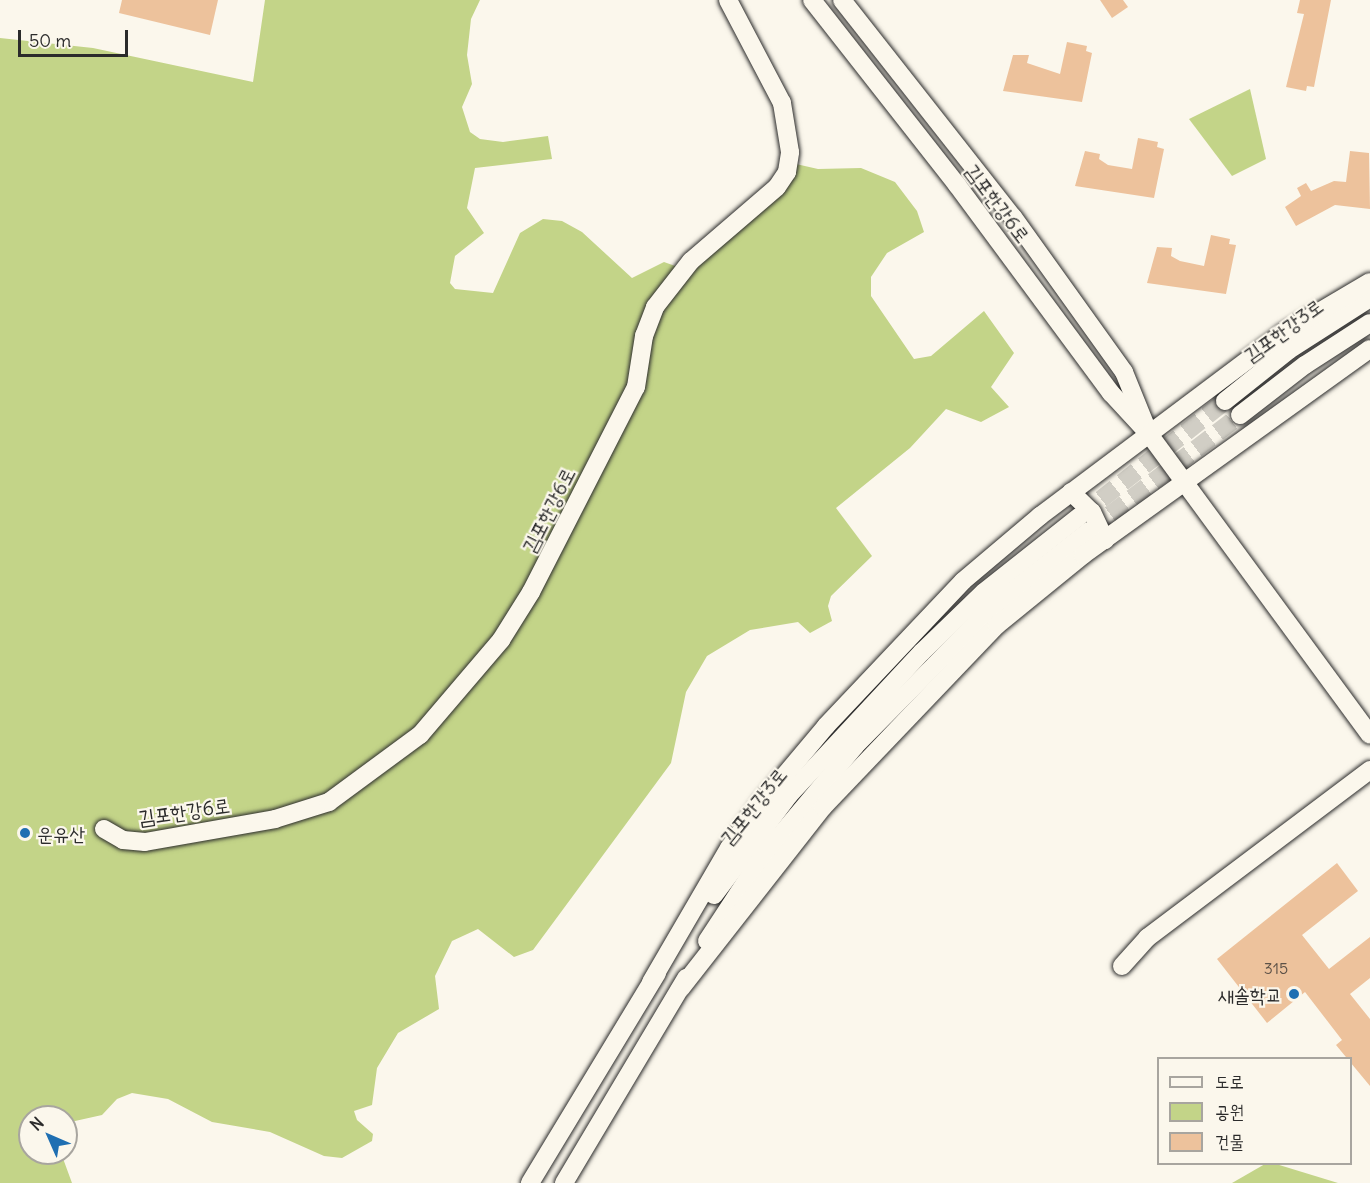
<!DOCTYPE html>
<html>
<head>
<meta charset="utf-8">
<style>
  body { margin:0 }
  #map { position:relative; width:1370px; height:1183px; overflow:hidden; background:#fbf7ec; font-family:Delius,"Poor Story",sans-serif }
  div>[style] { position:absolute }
  .green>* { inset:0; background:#c3d488 }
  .building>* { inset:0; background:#edc29c }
  .minor-tunnel>* { height:18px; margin-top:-9px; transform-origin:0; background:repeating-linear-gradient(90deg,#d1cec5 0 18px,transparent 0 27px) }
  .roads { filter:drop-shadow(0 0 2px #2b2b2b) drop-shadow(0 0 2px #2b2b2b) }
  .minor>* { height:18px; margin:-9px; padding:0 9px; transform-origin:9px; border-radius:9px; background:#fbf7ec }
  .dots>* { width:16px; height:16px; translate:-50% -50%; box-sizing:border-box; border:3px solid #fbf7ec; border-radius:50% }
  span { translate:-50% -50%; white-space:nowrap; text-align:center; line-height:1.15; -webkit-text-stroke:4.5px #fbf7ec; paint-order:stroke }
  .number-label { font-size:16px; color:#5c5147 }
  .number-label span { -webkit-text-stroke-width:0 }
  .street-label { font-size:20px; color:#2b2b2b }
  .poi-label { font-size:20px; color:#2b2b2b }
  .left { translate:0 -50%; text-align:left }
  .right { translate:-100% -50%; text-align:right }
  .legend { position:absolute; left:1157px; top:1057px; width:195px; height:108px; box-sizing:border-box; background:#fbf7ec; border:2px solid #a8a59f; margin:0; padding:8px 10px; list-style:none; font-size:18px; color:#2b2b2b }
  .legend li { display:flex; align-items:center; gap:12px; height:30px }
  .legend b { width:30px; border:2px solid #a8a59f }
  .north { position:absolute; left:18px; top:1105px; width:60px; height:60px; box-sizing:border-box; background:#fbf7ec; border:2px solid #a8a59f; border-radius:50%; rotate:315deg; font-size:16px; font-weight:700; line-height:24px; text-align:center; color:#2b2b2b }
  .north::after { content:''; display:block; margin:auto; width:21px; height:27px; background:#1f6fb2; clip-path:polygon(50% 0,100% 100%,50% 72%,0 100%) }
  .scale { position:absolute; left:18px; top:30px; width:110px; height:27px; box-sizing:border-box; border:3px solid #2b2b2b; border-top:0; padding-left:8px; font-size:18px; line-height:21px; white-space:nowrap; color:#2b2b2b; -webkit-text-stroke:4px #fbf7ec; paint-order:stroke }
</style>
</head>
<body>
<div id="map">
  <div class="green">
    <div style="clip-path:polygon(265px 0,480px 0,471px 19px,467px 55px,472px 84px,462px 107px,470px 132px,480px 139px,503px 142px,548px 136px,552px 159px,475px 168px,467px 208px,484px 233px,455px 256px,450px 283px,455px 289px,493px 293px,520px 233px,543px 219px,562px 221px,582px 232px,632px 278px,664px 262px,689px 271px,796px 164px,818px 169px,861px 168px,895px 182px,917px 211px,924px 232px,887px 253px,871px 277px,871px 296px,914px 359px,931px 356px,984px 311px,1014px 353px,991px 387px,1009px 407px,981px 422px,946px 409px,910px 448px,836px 508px,872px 556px,831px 596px,828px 606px,832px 621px,810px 633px,798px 622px,750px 630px,707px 656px,686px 692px,671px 763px,533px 950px,514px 957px,478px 929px,452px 941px,435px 976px,439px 1009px,398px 1033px,377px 1068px,372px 1105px,354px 1111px,357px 1120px,373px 1134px,372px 1141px,342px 1158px,324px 1156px,270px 1132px,212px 1122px,168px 1099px,132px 1093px,117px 1099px,102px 1115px,66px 1123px,66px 1117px,30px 1117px,30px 1153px,61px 1153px,72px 1183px,0 1183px,0 38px,93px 48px,253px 82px)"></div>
    <div style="clip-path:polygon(1250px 89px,1266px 159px,1232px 176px,1189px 119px)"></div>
    <div style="clip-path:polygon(1265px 1164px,1276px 1164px,1338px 1183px,1232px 1183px)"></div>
  </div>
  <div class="building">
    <div style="clip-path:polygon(122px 0,218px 0,210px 35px,119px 13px)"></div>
    <div style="clip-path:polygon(1100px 0,1123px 0,1128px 7px,1112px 18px)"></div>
    <div style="clip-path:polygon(1300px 0,1331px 0,1314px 87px,1307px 86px,1306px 91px,1286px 87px,1304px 14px,1297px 13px)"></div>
    <div style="clip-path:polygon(1067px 42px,1087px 46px,1086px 51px,1092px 53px,1082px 102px,1003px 91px,1013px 55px,1029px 55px,1027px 63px,1060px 74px)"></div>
    <div style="clip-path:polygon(1138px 138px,1158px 142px,1157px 147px,1164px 149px,1154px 198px,1075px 186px,1085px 151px,1100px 154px,1099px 159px,1108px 165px,1132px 169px)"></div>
    <div style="clip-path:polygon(1350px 151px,1369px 153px,1370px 209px,1335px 205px,1296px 226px,1285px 207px,1301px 196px,1297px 188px,1306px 183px,1311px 191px,1334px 181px,1346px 182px)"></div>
    <div style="clip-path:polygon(1211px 235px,1230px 239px,1229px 244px,1236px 245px,1226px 294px,1147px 283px,1157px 247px,1172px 248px,1171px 256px,1180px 261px,1204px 266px)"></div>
    <div style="clip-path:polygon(1337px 863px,1358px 891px,1302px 935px,1329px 969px,1370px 937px,1370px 978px,1350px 994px,1370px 1019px,1370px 1086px,1336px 1045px,1342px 1040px,1305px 992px,1267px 1023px,1217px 959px)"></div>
  </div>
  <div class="minor-tunnel">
    <div style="left:1080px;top:516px;width:185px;rotate:-38.4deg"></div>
    <div style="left:1089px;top:531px;width:190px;rotate:-37.5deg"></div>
  </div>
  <div class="roads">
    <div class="minor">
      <div style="left:812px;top:0;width:235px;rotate:51.9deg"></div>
      <div style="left:957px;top:185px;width:259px;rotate:53.5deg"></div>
      <div style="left:1111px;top:393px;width:56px;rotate:47.2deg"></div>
      <div style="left:1149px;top:434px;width:373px;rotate:53.7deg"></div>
      <div style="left:842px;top:0;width:276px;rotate:51.8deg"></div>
      <div style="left:1013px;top:217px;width:191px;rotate:54.4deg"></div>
      <div style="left:1124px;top:372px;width:56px;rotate:68deg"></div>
      <div style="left:1225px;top:401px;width:82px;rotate:-38.6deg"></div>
      <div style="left:1289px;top:350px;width:96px;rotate:-32.7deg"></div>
      <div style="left:1240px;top:415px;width:82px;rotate:-37.6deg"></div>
      <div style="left:1305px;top:365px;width:77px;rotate:-32.9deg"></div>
      <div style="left:1071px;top:492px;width:29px;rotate:44deg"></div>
      <div style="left:1092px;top:512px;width:31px;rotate:65deg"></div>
      <div style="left:104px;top:829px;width:22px;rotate:30deg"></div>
      <div style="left:123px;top:840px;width:22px;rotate:5deg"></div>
      <div style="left:145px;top:842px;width:132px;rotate:-10deg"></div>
      <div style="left:275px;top:819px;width:57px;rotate:-17.5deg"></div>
      <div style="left:329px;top:802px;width:113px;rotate:-36.4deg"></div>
      <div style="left:420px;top:735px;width:125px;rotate:-49.5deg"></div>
      <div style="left:501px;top:640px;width:57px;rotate:-58deg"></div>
      <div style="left:531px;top:592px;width:230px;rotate:-62.9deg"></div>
      <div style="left:636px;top:387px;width:52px;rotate:-81.1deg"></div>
      <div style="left:644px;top:336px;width:31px;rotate:-69deg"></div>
      <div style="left:655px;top:307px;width:58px;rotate:-52deg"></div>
      <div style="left:691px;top:261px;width:113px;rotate:-40.7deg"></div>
      <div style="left:777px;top:187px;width:18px;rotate:-56deg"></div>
      <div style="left:787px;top:172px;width:20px;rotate:-81deg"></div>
      <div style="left:790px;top:152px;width:50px;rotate:-99.3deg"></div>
      <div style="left:782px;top:103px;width:116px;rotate:-117.7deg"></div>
      <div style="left:714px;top:895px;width:125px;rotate:-53.1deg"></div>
      <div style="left:789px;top:795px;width:195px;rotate:-47.1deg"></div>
      <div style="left:922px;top:652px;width:86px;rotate:-44.1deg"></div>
      <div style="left:984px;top:592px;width:122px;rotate:-38.4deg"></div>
      <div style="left:707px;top:941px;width:100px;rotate:-56.8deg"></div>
      <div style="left:762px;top:857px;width:145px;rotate:-50deg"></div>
      <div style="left:855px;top:746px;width:195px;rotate:-45.4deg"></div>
      <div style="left:992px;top:607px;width:123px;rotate:-38.1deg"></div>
      <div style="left:1122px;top:966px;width:38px;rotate:-48deg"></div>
      <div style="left:1147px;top:938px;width:279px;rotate:-37deg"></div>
      <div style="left:651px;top:982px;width:155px;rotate:-59.8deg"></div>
      <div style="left:729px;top:848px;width:59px;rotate:-53.9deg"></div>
      <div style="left:764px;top:800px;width:97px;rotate:-50deg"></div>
      <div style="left:826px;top:726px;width:199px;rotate:-46.6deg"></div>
      <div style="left:963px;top:581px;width:101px;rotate:-40.2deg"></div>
      <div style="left:1040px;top:516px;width:303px;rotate:-36.9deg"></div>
      <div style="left:1282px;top:334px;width:102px;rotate:-30.6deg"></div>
      <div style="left:681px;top:988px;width:230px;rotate:-51.9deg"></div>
      <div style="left:823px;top:807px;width:252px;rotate:-46.3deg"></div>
      <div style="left:997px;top:625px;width:111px;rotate:-39.1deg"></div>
      <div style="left:1083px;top:555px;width:353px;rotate:-35.7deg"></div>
      <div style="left:530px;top:1183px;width:245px;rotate:-58.8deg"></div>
      <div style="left:564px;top:1183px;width:239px;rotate:-59.2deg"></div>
    </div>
  </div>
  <div class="dots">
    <div style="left:25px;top:833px;background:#1f6fb2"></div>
    <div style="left:1294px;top:994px;background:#1f6fb2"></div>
  </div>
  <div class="number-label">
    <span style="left:1276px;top:968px">315</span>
  </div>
  <div class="street-label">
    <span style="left:998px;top:203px;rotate:53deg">김포한강6로</span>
    <span style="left:1283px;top:330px;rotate:-36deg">김포한강3로</span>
    <span style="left:548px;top:510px;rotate:-63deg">김포한강6로</span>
    <span style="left:753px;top:806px;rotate:-51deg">김포한강3로</span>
    <span style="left:184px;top:811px;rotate:-8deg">김포한강6로</span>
  </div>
  <div class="poi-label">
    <span class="left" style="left:37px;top:833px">운유산</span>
    <span class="right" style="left:1282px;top:994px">새솔학교</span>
  </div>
  <ul class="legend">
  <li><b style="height:8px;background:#fbf7ec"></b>도로</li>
  <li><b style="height:16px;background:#c3d488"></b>공원</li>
  <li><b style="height:16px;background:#edc29c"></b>건물</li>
  </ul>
  <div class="north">N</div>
  <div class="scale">50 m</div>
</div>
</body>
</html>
